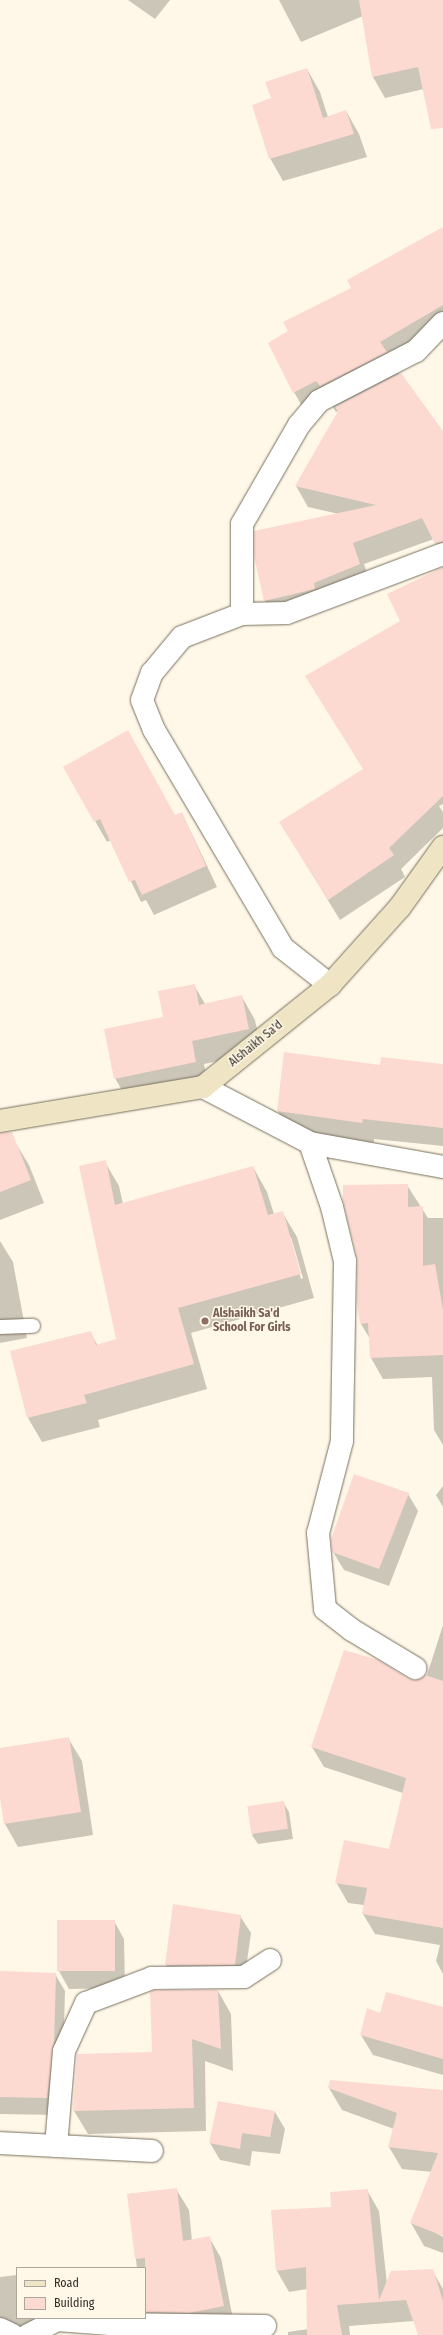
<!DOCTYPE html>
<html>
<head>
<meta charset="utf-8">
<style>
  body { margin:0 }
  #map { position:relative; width:443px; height:2335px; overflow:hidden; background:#fff8e8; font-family:"Fira Sans Condensed",sans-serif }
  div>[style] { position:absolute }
  .shadow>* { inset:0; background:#0003 }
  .building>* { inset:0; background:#fddad1; transform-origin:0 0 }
  .roads { filter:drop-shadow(0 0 1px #77705e) drop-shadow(0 0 1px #77705e) }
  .lane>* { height:14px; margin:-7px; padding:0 7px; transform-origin:7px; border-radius:7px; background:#fff }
  .street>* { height:22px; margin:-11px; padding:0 11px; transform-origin:11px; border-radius:11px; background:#fff }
  .secondary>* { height:22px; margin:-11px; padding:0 11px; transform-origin:11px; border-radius:11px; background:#efe4c4 }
  .dots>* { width:11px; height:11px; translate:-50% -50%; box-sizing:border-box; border:2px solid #fff8e8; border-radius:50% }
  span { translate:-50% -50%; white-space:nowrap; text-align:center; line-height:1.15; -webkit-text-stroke:3px #fff8e8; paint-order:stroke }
  .street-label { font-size:12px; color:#302d25 }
  .education-label { font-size:12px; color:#785e54; font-weight:700 }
  .left { translate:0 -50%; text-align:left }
  .legend { position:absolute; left:16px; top:2267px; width:130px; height:52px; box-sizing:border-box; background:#fff8e8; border:1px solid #aca79a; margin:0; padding:5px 7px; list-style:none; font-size:12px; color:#302d25 }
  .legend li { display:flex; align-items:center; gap:8px; height:20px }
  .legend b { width:20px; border:1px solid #aca79a }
</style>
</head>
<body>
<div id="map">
  <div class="shadow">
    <div style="clip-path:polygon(128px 0,170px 0,155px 19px)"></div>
    <div style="clip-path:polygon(279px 0,443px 0,443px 121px,424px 89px,385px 98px,373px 77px,363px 16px,301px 42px)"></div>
    <div style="clip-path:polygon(307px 69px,320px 92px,328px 117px,346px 111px,359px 134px,367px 157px,283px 181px,270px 158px,272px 99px)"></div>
    <div style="clip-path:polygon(443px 228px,443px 340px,395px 368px,443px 433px,443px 556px,434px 539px,364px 564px,371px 585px,277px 621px,265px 601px,339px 514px,308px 507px,296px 486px,340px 410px,336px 412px,332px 406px,309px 418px,294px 392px,289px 331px)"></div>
    <div style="clip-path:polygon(443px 569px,443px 804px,439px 806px,443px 812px,443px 828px,401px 869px,405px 877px,340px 920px,280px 822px,364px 770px,401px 621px)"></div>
    <div style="clip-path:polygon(65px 768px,175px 816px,182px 813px,217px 887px,154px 915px,146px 900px,141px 902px,111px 840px,107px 842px)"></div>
    <div style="clip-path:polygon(194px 985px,205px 1004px,242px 997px,255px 1020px,262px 1052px,204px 1064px,208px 1085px,128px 1101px,115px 1078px)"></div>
    <div style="clip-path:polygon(285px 1053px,381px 1066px,443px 1065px,443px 1146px,374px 1139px,374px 1143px,290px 1132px,278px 1111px)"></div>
    <div style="clip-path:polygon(15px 1142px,29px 1165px,44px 1203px,0 1220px,0 1148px)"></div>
    <div style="clip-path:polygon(evenodd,105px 1162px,119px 1186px,123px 1204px,253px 1167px,267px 1192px,274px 1214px,282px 1212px,297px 1237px,314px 1298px,191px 1333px,207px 1389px,98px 1420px,100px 1427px,42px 1442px,28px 1418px,90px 1332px,98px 1346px,117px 1340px,105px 1162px,289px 1237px,291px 1237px,303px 1278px,301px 1279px,289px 1237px)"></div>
    <div style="clip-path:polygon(407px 1185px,428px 1218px,443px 1218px,443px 1445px,434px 1430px,432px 1377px,383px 1379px,371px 1358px,370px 1339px,361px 1324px)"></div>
    <div style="clip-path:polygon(0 1241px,13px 1262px,27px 1338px,0 1343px)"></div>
    <div style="clip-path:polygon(443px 1486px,443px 1507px,436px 1495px)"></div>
    <div style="clip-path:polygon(408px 1494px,418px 1511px,389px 1586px,344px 1570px,333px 1552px)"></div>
    <div style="clip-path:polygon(443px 1625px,443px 1974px,436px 1961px,440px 1945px,375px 1934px,363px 1914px,364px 1905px,348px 1903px,336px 1882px,390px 1850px,403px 1793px,324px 1767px,312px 1747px,409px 1680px,421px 1680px,427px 1675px)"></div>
    <div style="clip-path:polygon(68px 1738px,82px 1761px,93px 1835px,18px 1847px,5px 1824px,0 1792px,0 1749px)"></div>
    <div style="clip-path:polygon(283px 1802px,289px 1812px,293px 1839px,258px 1844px,252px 1835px)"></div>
    <div style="clip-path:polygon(174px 1905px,240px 1916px,251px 1933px,244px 1982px,176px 1983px,166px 1965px)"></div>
    <div style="clip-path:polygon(114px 1921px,124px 1939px,125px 1988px,69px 1989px,59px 1971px)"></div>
    <div style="clip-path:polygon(0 1972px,55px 1974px,65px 1991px,63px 2062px,57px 2115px,0 2114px)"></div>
    <div style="clip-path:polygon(218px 1991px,231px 2014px,233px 2071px,205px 2061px,206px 2131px,88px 2134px,74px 2111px,153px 2053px)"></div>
    <div style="clip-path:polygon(443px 2030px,443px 2075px,373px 2055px,361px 2035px)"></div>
    <div style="clip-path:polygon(329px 2088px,443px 2091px,443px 2173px,402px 2169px,389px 2147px,394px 2129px,342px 2110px)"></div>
    <div style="clip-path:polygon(275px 2112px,285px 2129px,280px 2154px,252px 2151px,250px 2166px,220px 2160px,210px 2143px)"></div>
    <div style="clip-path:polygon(443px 2184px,443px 2235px,429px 2229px,443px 2237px,443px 2253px,424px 2246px,411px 2223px)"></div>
    <div style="clip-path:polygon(176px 2189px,189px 2210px,192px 2241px,209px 2237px,221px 2258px,233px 2319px,145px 2318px,145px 2268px,137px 2268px,128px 2194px)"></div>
    <div style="clip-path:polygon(367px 2190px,379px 2211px,387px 2284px,432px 2270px,443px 2289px,443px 2335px,419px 2335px,414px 2321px,349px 2326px,350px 2335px,288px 2335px,288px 2332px,308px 2329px,307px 2289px,289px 2292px,277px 2271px,272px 2211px,332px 2208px)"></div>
    <div style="clip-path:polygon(17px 2275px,17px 2318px,82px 2318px,0 2333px,0 2277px)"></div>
  </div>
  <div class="building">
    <div style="clip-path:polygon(359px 0,443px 0,443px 128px,431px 129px,418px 67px,372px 77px)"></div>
    <div style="clip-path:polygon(307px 68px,323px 118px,346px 110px,354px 134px,269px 159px,252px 105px,271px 98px,265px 82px)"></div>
    <div style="clip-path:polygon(443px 227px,443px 305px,380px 342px,387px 352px,320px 386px,316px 381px,293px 393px,268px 343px,288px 331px,283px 322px,351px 288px,347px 280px)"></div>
    <div style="clip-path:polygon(401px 373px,443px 431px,443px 542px,435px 544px,422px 518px,353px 543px,360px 564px,314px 583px,315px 589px,264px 601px,254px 556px,254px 531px,376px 505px,295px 486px,338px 411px,335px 407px)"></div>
    <div style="clip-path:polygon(443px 567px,443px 796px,389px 848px,394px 855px,328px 900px,279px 822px,363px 769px,305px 676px,400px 621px,387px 594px)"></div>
    <div style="clip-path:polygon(128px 730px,175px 815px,182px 812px,206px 866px,142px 895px,135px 880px,129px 882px,100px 819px,94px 822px,63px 767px)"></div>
    <div style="clip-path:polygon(195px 984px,199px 1005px,242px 995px,249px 1029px,192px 1041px,196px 1062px,114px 1079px,104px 1029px,163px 1017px,158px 991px)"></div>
    <div style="clip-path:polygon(284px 1052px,380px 1065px,381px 1057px,443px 1064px,443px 1128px,363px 1119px,362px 1123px,277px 1111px)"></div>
    <div style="clip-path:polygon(12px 1132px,31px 1180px,0 1192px,0 1133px)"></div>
    <div style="clip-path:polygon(106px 1160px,115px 1205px,253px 1166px,268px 1215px,283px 1211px,301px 1274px,178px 1308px,194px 1364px,84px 1395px,87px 1403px,27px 1418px,10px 1351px,91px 1331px,96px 1345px,116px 1339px,79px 1166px)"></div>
    <div style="clip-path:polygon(408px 1184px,408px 1207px,423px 1206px,423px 1266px,435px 1264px,443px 1310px,443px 1355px,370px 1358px,368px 1323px,360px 1324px,357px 1303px,357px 1258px,343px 1201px,343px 1185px)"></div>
    <div style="clip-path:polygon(354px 1474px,409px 1493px,379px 1569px,332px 1552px,331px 1539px)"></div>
    <div style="clip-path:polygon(344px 1650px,378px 1660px,409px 1679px,415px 1680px,425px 1675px,443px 1681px,443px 1928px,362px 1914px,367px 1888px,335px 1883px,344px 1840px,389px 1849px,406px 1778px,311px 1747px)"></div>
    <div style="clip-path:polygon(69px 1737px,81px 1812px,4px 1824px,0 1798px,0 1748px)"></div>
    <div style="left:284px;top:1801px;width:28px;height:37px;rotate:82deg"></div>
    <div style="clip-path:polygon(173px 1904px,241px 1915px,235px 1965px,165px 1965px)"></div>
    <div style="left:115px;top:1920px;width:51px;height:58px;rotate:90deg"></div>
    <div style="clip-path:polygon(0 1971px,56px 1973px,54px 2044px,47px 2098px,0 2097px)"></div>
    <div style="clip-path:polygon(154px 1990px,218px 1990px,221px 2049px,192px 2039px,194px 2108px,73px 2111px,77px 2054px,152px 2052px,150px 1992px)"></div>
    <div style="clip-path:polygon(386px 1992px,443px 2007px,443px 2059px,360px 2035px,367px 2008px,380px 2013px)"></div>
    <div style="clip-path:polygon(330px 2080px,443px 2090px,443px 2236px,410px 2223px,438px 2153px,388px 2147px,397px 2113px,328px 2088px)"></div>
    <div style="clip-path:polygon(218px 2101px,275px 2111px,270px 2137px,242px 2133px,240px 2149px,209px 2143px)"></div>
    <div style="clip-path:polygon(177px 2188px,183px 2241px,210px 2236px,224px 2306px,189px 2313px,145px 2312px,145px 2258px,135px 2259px,127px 2194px)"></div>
    <div style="clip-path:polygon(368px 2189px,379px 2300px,391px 2271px,433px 2269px,443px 2301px,443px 2335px,418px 2335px,406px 2300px,337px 2305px,342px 2335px,307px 2335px,306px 2267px,276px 2271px,271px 2210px,331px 2207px,330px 2192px)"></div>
  </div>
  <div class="roads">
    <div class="lane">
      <div style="left:0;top:1327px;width:33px;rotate:-2deg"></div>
    </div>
    <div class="street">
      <div style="left:242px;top:614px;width:45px;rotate:-1.3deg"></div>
      <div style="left:287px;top:613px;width:167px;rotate:-20.7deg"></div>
      <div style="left:330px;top:985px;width:60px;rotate:-141.8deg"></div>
      <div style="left:283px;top:948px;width:253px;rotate:-120.6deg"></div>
      <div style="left:154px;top:730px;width:32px;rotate:-112deg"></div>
      <div style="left:142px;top:700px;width:29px;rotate:-70deg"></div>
      <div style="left:152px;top:673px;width:47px;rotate:-50.2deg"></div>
      <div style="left:182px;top:637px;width:64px;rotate:-21deg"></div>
      <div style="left:242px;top:614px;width:90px;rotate:-90deg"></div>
      <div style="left:242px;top:524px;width:114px;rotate:-60.1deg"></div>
      <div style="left:299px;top:425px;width:31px;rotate:-50deg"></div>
      <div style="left:319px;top:401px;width:109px;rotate:-27.3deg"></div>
      <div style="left:416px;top:351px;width:39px;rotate:-46deg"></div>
      <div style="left:203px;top:1087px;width:121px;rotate:27.6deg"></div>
      <div style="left:310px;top:1143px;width:135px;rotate:10.2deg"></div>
      <div style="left:310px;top:1143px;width:68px;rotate:71deg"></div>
      <div style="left:332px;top:1207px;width:56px;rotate:76.5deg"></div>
      <div style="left:345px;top:1261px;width:180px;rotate:91deg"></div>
      <div style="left:342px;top:1441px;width:95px;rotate:104.6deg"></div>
      <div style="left:318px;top:1533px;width:76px;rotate:84.7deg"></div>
      <div style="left:325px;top:1609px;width:34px;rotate:38deg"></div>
      <div style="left:352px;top:1630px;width:74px;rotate:31.1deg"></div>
      <div style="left:0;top:2143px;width:152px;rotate:3deg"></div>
      <div style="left:56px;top:2146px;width:95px;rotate:-85.2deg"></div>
      <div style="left:64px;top:2051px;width:53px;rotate:-65.4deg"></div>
      <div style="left:86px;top:2003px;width:71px;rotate:-20.7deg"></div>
      <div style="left:152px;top:1978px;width:92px;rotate:-0.6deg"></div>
      <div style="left:244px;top:1977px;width:31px;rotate:-33deg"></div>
      <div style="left:0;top:2329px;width:14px;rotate:25deg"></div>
      <div style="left:28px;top:2335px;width:33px;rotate:-27deg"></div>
      <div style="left:57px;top:2320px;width:53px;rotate:4.3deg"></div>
      <div style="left:110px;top:2324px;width:155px;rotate:0.7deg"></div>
    </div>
    <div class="secondary">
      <div style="left:0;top:1121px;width:206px;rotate:-9.5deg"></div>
      <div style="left:203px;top:1087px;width:163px;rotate:-38.8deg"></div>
      <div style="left:330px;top:985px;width:105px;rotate:-48.1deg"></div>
      <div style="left:400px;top:907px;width:74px;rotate:-54.4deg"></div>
    </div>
  </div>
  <div class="dots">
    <div style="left:205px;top:1321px;background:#8d6e63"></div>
  </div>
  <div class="street-label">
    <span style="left:256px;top:1044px;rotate:-39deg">Alshaikh Sa'd</span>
  </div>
  <div class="education-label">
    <span class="left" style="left:213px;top:1321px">Alshaikh Sa'd<br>School For Girls</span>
  </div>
  <ul class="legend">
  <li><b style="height:5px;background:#efe4c4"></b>Road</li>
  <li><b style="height:11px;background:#fddad1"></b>Building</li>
  </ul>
</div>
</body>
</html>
